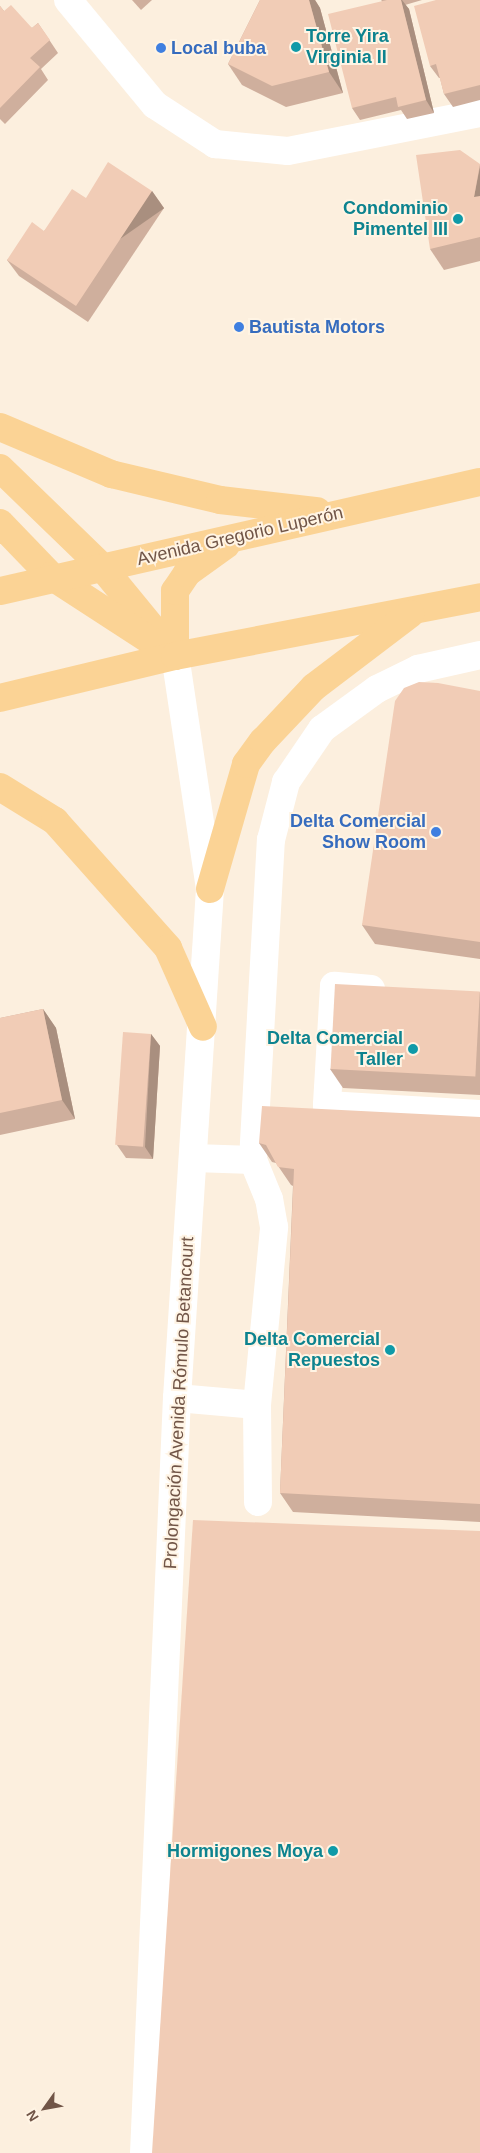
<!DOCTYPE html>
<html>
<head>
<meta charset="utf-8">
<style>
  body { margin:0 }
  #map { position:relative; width:480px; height:2153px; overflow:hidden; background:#fcefde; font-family:Arial,sans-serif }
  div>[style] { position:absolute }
  .minor>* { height:28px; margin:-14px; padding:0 14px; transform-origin:14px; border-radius:14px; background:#fff }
  .major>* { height:28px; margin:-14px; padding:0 14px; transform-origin:14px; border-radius:14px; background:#fbd395 }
  .wall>* { inset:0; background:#cfaf9d }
  .shaded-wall>* { inset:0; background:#a98f7f; transform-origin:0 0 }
  .building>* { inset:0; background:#f1ccb6; transform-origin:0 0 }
  .dots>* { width:14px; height:14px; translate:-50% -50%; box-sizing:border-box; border:2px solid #fff4e4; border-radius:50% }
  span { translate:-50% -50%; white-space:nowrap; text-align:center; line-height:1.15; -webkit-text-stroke:4px #fff4e4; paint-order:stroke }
  .culture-label { font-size:18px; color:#0d838f; font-weight:700 }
  .left { translate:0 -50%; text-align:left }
  .right { translate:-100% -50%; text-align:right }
  .shop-label { font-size:18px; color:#366cbe; font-weight:700 }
  .street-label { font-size:18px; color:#715547 }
  .north { position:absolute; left:20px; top:2083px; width:50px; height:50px; -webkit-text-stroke:4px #fff4e4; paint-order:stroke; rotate:238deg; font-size:14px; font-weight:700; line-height:20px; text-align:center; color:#715547 }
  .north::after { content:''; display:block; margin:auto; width:18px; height:22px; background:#715547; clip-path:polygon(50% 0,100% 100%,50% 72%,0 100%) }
</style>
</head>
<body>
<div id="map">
  <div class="minor">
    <div style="left:68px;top:0;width:136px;rotate:50.4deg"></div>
    <div style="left:155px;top:105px;width:72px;rotate:33deg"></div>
    <div style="left:215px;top:144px;width:73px;rotate:5.5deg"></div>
    <div style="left:288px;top:151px;width:196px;rotate:-11.2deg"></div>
    <div style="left:371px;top:989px;width:37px;rotate:-175deg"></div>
    <div style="left:334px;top:986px;width:119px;rotate:93.4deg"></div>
    <div style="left:327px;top:1105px;width:153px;rotate:3.4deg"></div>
    <div style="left:194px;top:1158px;width:59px;rotate:1.9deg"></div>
    <div style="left:177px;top:1398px;width:80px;rotate:5deg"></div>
    <div style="left:258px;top:1502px;width:97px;rotate:-90.6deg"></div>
    <div style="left:257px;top:1405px;width:179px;rotate:-84.5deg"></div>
    <div style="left:274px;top:1227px;width:28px;rotate:-100deg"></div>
    <div style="left:269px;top:1199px;width:42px;rotate:-112.3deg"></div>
    <div style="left:253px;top:1160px;width:321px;rotate:-86.8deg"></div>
    <div style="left:271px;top:840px;width:60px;rotate:-75.5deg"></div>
    <div style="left:286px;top:782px;width:64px;rotate:-55.8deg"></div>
    <div style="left:322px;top:729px;width:68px;rotate:-36deg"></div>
    <div style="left:377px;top:689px;width:46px;rotate:-26deg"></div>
    <div style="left:418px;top:669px;width:64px;rotate:-12.7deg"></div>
    <div style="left:144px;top:2153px;width:756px;rotate:-87.5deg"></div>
    <div style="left:177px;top:1398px;width:510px;rotate:-86.29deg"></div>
    <div style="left:210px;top:889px;width:236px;rotate:-98.5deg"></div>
  </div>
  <div class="major">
    <div style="left:0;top:427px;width:121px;rotate:22.9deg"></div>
    <div style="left:111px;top:474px;width:112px;rotate:13.4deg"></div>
    <div style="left:220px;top:500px;width:98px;rotate:6.5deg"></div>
    <div style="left:0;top:468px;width:142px;rotate:44.1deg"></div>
    <div style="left:102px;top:567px;width:115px;rotate:50.6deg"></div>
    <div style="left:0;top:523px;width:74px;rotate:46.1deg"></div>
    <div style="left:51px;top:576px;width:123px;rotate:33deg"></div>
    <div style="left:0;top:591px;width:492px;rotate:-12.8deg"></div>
    <div style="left:175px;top:656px;width:65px;rotate:-90deg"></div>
    <div style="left:175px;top:591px;width:22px;rotate:-56deg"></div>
    <div style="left:187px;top:573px;width:48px;rotate:-35.7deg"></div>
    <div style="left:0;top:698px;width:180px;rotate:-13.5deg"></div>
    <div style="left:175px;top:656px;width:311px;rotate:-10.9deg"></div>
    <div style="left:0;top:787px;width:65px;rotate:31.7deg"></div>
    <div style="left:55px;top:821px;width:170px;rotate:48.3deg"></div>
    <div style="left:168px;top:948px;width:86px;rotate:66.1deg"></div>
    <div style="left:210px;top:889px;width:130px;rotate:-73.9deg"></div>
    <div style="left:246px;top:764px;width:29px;rotate:-54deg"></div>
    <div style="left:263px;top:741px;width:74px;rotate:-46.6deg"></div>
    <div style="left:314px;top:687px;width:121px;rotate:-37.2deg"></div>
  </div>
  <div class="wall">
    <div style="clip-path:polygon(132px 0,152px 0,141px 10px)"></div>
    <div style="clip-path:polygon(260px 0,315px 0,320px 8px,343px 93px,286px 107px,242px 85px,228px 64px)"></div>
    <div style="clip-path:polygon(381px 0,422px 0,405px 5px,409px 9px,434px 113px,407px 119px,401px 110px,360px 120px,352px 108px,382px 1px)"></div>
    <div style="clip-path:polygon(480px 0,480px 100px,453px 107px,444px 94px,440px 78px,439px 78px,430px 66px)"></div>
    <div style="clip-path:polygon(0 6px,4px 11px,32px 28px,38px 23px,58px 53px,41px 69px,48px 80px,5px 124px,0 119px)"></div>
    <div style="clip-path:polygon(480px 164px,480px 261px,444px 270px,430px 249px)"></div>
    <div style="clip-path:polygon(152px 191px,164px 208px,88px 322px,19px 276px,7px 260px,86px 198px)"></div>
    <div style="clip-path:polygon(480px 691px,480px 959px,375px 944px,362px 925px)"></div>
    <div style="clip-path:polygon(480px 992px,480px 1095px,343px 1088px,330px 1069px)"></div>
    <div style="clip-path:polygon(43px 1009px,56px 1028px,75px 1119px,0 1135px,0 1018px)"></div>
    <div style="clip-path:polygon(151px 1034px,160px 1046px,153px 1159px,126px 1158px,117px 1145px)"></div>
    <div style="clip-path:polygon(480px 1117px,480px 1522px,293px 1512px,280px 1493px,293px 1186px,291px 1185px,276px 1163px,272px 1162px,259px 1143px)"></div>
  </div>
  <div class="shaded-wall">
    <div style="clip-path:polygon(309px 0,315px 0,320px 8px,343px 93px,329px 72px)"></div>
    <div style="clip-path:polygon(401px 0,402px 0,409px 9px,434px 113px,426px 100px)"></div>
    <div style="clip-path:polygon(480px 167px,480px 205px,474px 197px)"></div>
    <div style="left:152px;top:191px;width:21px;height:138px;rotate:55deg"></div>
    <div style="clip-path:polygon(43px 1009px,56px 1028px,75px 1119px,62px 1100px)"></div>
    <div style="clip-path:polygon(151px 1034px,160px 1046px,153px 1159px,145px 1147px)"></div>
  </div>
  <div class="building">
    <div style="clip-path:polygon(260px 0,309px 0,329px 72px,272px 86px,228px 64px)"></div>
    <div style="clip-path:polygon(387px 0,401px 0,426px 100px,398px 107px,396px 97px,352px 108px,328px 14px)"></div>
    <div style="clip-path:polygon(436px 0,480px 0,480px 85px,444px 94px,436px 64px,430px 66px,414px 6px)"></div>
    <div style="clip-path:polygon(11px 5px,32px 28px,38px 23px,50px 40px,30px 58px,40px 67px,0 108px,0 6px,4px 11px)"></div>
    <div style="clip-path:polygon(460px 150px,480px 164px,474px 197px,480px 196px,480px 237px,430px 249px,416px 155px)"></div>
    <div style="clip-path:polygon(108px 162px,152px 191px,76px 306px,7px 260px,32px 222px,44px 231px,72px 189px,86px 198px)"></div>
    <div style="clip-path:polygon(419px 682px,438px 683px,480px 691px,480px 942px,362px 925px,395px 701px,404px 688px)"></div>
    <div style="left:335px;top:984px;width:145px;height:85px;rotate:3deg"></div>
    <div style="clip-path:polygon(43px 1009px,62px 1100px,0 1113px,0 1018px)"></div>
    <div style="left:123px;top:1032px;width:28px;height:113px;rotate:4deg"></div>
    <div style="clip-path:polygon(262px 1106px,480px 1117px,480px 1504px,280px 1493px,294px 1169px,278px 1167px,266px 1145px,259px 1143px)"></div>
    <div style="clip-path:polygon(193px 1520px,480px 1531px,480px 2153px,152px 2153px)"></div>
  </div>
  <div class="dots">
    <div style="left:296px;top:47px;background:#0f9aa8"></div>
    <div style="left:161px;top:48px;background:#3f7fe0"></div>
    <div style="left:458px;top:219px;background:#0f9aa8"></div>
    <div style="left:239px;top:327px;background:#3f7fe0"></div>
    <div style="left:436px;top:832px;background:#3f7fe0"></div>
    <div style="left:413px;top:1049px;background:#0f9aa8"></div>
    <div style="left:390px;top:1350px;background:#0f9aa8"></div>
    <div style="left:333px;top:1851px;background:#0f9aa8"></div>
  </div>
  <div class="culture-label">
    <span class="left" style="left:306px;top:47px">Torre Yira<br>Virginia II</span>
    <span class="right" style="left:448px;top:219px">Condominio<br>Pimentel III</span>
    <span class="right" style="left:403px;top:1049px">Delta Comercial<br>Taller</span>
    <span class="right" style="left:380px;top:1350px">Delta Comercial<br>Repuestos</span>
    <span class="right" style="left:323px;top:1851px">Hormigones Moya</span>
  </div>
  <div class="shop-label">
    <span class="left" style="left:171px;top:48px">Local buba</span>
    <span class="left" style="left:249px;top:327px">Bautista Motors</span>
    <span class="right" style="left:426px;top:832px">Delta Comercial<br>Show Room</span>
  </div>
  <div class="street-label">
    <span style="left:240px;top:536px;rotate:-13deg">Avenida Gregorio Luperón</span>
    <span style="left:179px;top:1403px;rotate:-87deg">Prolongación Avenida Rómulo Betancourt</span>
  </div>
  <div class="north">N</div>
</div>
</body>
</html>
